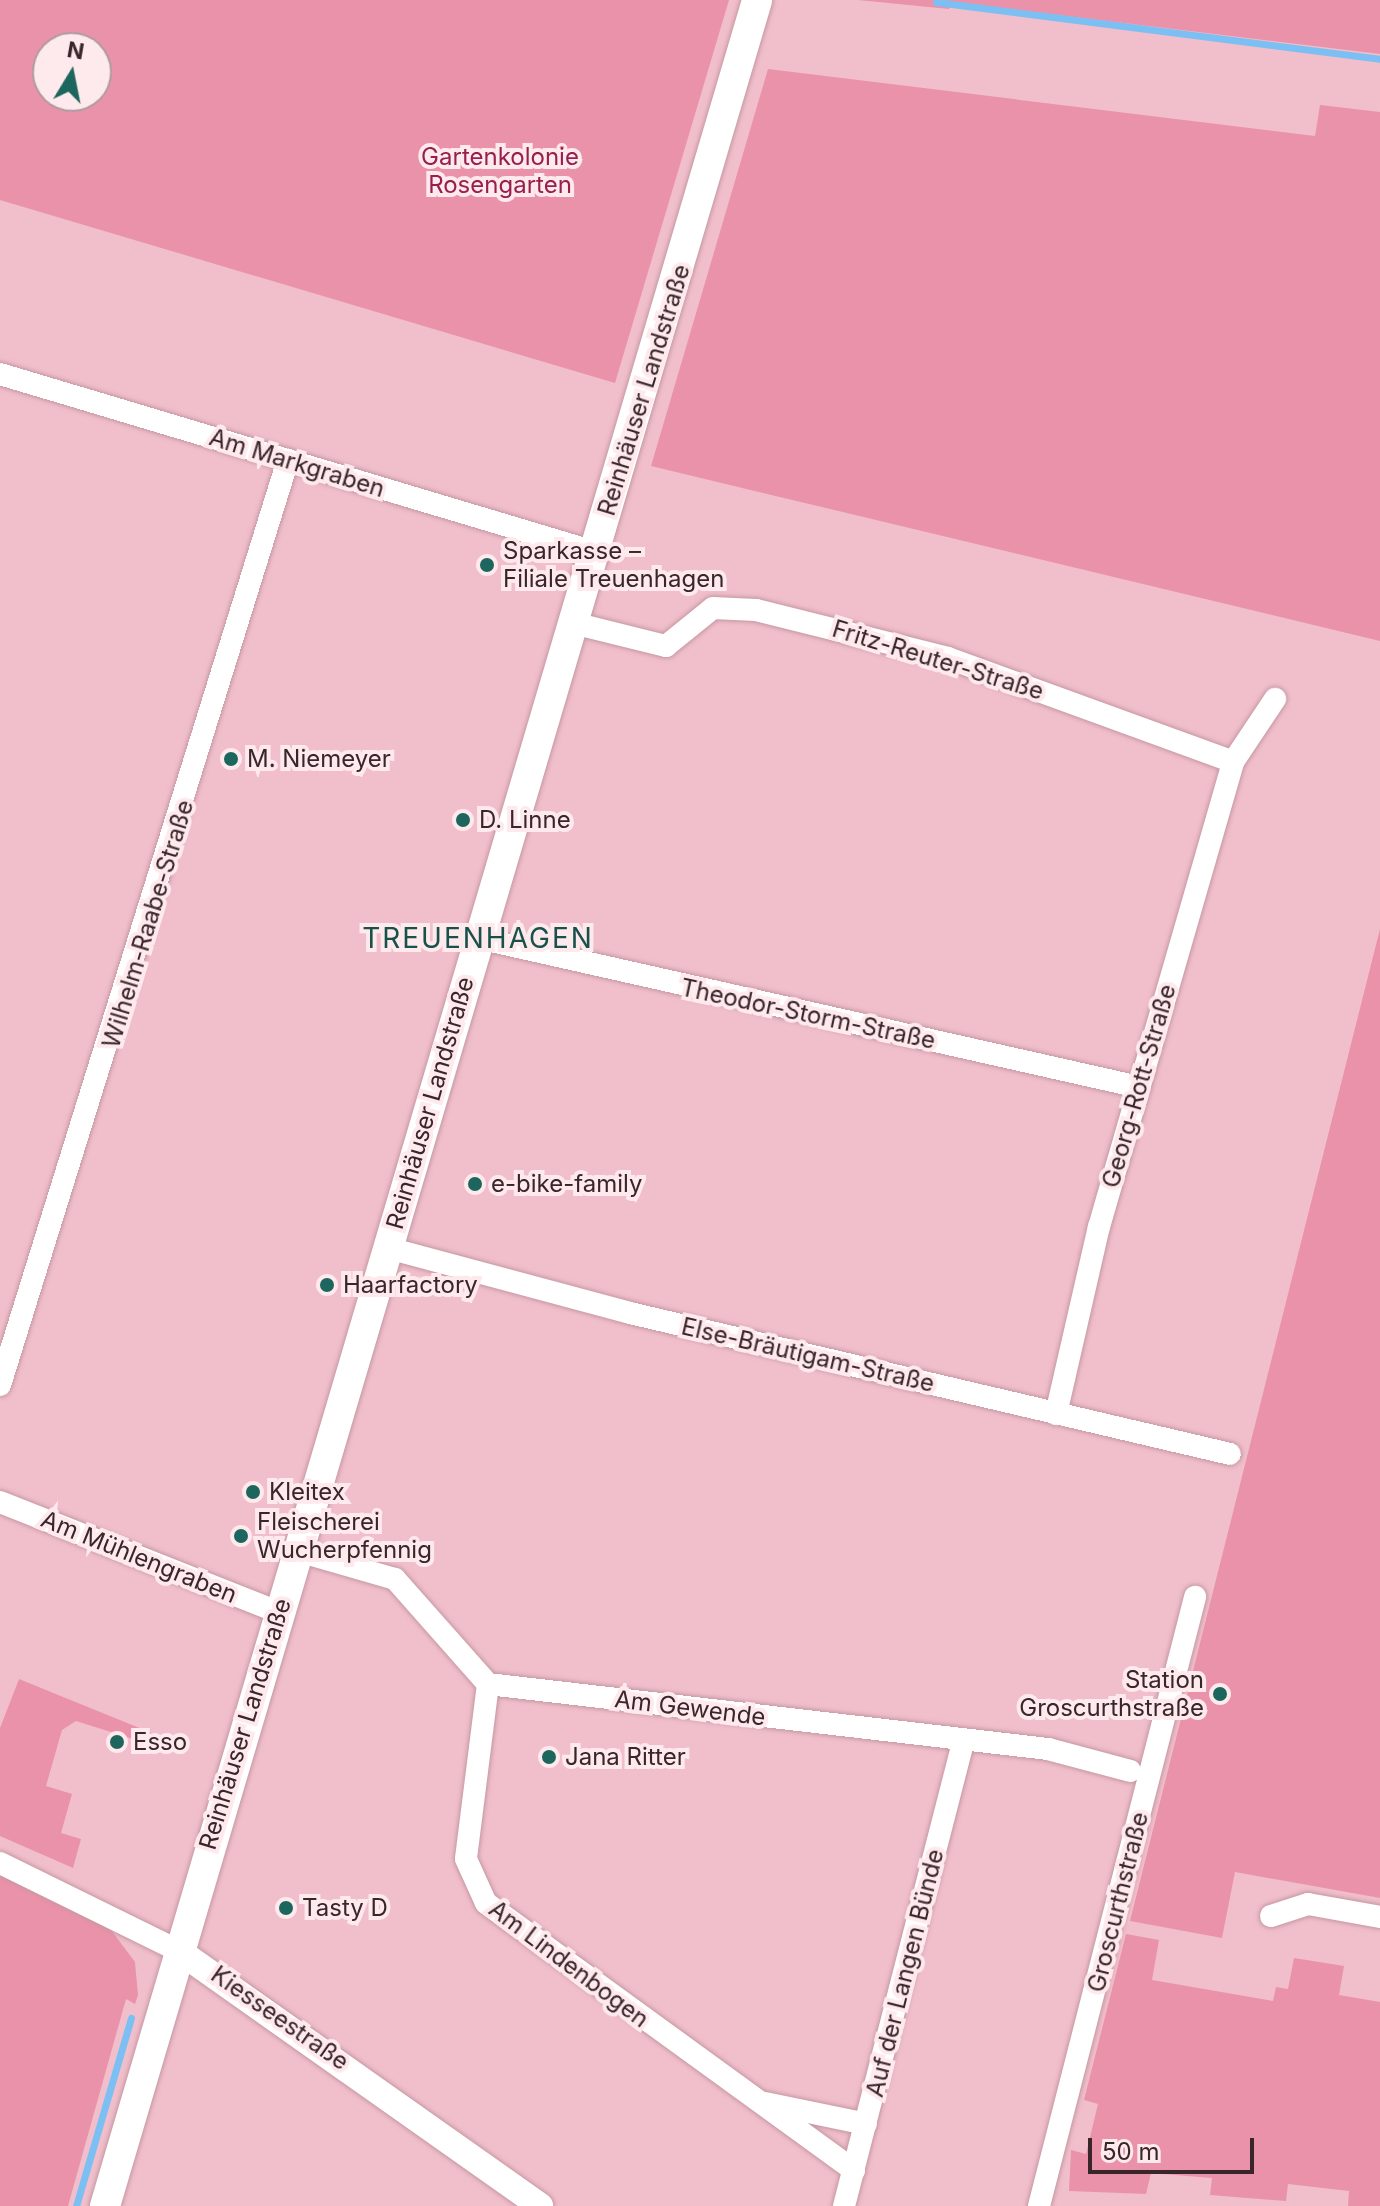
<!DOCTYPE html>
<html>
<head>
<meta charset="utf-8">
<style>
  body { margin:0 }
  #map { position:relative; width:1380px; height:2206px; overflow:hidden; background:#f0bfcb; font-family:Inter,sans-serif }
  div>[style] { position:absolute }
  .green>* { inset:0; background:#ea92a9 }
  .stream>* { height:7px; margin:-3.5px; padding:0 3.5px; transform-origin:3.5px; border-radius:3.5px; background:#7cbff3 }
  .roads { filter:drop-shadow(0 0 2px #c698a2) drop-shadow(0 0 2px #c698a2) }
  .minor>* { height:22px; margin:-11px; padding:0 11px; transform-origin:11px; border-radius:11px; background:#fff }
  .tertiary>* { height:26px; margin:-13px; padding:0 13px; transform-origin:13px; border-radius:13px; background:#fff }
  .secondary>* { height:30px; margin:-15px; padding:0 15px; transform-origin:15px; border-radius:15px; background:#fff }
  .dots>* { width:22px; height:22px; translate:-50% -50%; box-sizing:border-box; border:4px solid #fee9ed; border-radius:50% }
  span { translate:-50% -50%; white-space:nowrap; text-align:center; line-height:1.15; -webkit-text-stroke:8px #fee9ed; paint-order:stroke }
  .park-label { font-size:24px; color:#971e4d }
  .street-label { font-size:24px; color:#38262a }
  .poi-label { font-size:24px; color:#38262a }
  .left { translate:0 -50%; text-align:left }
  .right { translate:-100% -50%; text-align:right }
  .quarter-label { font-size:28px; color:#17514a; letter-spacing:2px }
  .north { position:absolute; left:32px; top:32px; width:80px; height:80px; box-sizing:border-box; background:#fee9ed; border:2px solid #af9b9f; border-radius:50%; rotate:10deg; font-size:22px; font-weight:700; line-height:32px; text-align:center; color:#38262a }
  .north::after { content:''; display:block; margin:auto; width:28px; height:36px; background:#1d665d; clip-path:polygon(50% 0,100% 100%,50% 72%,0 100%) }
  .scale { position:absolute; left:1088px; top:2138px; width:166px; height:36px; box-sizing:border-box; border:4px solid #38262a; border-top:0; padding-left:10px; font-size:24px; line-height:28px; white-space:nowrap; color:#38262a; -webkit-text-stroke:6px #fee9ed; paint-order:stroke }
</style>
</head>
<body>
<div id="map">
  <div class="green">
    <div style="clip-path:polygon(evenodd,0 0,729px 0,615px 383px,0 200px,0 0,48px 48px,96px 48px,96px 96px,48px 96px,48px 48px)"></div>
    <div style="clip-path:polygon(858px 0,1380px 0,1380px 54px,951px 2px,949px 9px)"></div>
    <div style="clip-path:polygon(768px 69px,1315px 136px,1320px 105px,1380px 112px,1380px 641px,651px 466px)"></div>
    <div style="clip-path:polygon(1380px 929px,1380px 1898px,1235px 1872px,1222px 1938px,1130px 1921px)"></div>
    <div style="clip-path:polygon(19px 1679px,169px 1740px,165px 1749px,76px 1721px,62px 1730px,46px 1786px,72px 1794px,61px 1833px,81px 1839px,73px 1868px,0 1836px,0 1728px)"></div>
    <div style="clip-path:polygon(0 1873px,111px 1930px,135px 1962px,138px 1995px,135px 2004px,126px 1999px,68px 2206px,0 2206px)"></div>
    <div style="clip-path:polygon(1126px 1934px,1159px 1940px,1152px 1980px,1273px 2001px,1276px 1987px,1288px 1989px,1294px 1958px,1344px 1966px,1339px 1995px,1380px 2002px,1380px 2206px,1348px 2206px,1349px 2191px,1288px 2184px,1286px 2201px,1210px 2195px,1212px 2178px,1151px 2173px,1146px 2194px,1069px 2191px,1071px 2150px,1086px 2154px,1098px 2104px,1084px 2100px)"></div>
  </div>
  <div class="stream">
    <div style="left:936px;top:2px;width:448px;rotate:7.3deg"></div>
    <div style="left:76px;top:2206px;width:196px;rotate:-73.7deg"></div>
  </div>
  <div class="roads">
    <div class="minor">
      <div style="left:0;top:374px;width:621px;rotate:16.66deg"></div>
      <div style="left:573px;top:623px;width:96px;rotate:13.9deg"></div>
      <div style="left:666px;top:646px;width:60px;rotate:-39deg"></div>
      <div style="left:713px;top:608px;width:43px;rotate:2.7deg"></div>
      <div style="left:756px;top:610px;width:198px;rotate:14deg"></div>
      <div style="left:948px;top:658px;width:303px;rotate:20deg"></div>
      <div style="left:478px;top:938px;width:678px;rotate:12.7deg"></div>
      <div style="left:388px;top:1248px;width:251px;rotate:15deg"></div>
      <div style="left:630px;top:1313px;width:616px;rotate:13.22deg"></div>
      <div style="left:0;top:1385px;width:969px;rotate:-72.71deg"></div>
      <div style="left:1056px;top:1414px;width:192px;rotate:-77.1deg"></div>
      <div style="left:1099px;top:1227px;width:484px;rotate:-73.9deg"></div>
      <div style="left:1233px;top:762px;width:76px;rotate:-56.3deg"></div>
      <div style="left:0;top:1502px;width:299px;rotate:21.6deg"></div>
      <div style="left:298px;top:1551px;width:101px;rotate:16.1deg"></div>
      <div style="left:395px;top:1579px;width:140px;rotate:48.5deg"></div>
      <div style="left:488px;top:1684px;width:564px;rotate:6.62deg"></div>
      <div style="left:1048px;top:1749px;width:85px;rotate:15deg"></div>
      <div style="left:488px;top:1684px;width:176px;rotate:97.2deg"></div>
      <div style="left:466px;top:1859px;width:48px;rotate:65.6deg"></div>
      <div style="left:486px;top:1903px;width:455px;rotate:36deg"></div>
      <div style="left:0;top:1863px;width:199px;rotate:26.2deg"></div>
      <div style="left:1271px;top:1916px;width:39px;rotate:-18deg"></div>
      <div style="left:1308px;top:1904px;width:73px;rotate:10.2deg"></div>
      <div style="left:765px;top:2103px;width:103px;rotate:11.7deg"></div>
      <div style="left:844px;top:2206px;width:481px;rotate:-75.6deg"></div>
      <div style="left:1039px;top:2206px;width:629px;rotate:-75.63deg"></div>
    </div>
    <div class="tertiary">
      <div style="left:179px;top:1951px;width:442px;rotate:35.2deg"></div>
    </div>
    <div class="secondary">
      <div style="left:105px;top:2206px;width:2300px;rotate:-73.53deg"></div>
    </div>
  </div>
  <div class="dots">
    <div style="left:487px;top:565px;background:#1d665d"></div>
    <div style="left:231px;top:759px;background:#1d665d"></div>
    <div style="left:463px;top:820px;background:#1d665d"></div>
    <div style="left:475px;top:1184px;background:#1d665d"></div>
    <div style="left:327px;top:1285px;background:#1d665d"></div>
    <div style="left:253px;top:1492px;background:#1d665d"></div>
    <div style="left:241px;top:1536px;background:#1d665d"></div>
    <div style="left:1220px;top:1694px;background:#1d665d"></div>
    <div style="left:117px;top:1742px;background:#1d665d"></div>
    <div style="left:549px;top:1757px;background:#1d665d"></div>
    <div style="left:286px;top:1908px;background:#1d665d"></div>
  </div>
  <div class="park-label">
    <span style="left:500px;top:171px">Gartenkolonie<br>Rosengarten</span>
  </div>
  <div class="street-label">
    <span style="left:644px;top:390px;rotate:-73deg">Reinhäuser Landstraße</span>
    <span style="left:297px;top:463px;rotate:17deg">Am Markgraben</span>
    <span style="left:938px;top:660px;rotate:17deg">Fritz-Reuter-Straße</span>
    <span style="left:148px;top:924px;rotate:-73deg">Wilhelm-Raabe-Straße</span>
    <span style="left:808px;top:1014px;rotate:12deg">Theodor-Storm-Straße</span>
    <span style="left:1139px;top:1086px;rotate:-74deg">Georg-Rott-Straße</span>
    <span style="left:430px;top:1103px;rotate:-74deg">Reinhäuser Landstraße</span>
    <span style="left:808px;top:1355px;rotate:13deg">Else-Bräutigam-Straße</span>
    <span style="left:139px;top:1557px;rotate:22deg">Am Mühlengraben</span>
    <span style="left:690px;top:1708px;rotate:7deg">Am Gewende</span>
    <span style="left:245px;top:1724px;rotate:-73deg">Reinhäuser Landstraße</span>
    <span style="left:1118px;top:1902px;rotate:-76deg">Groscurthstraße</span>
    <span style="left:569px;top:1964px;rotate:37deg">Am Lindenbogen</span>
    <span style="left:905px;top:1973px;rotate:-76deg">Auf der Langen Bünde</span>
    <span style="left:280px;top:2018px;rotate:35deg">Kiesseestraße</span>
  </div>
  <div class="poi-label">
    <span class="left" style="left:503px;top:565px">Sparkasse –<br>Filiale Treuenhagen</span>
    <span class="left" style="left:247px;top:759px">M. Niemeyer</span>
    <span class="left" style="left:479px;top:820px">D. Linne</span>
    <span class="left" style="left:491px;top:1184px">e-bike-family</span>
    <span class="left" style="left:343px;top:1285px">Haarfactory</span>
    <span class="left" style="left:269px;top:1492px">Kleitex</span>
    <span class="left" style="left:257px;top:1536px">Fleischerei<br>Wucherpfennig</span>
    <span class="right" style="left:1204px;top:1694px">Station<br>Groscurthstraße</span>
    <span class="left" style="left:133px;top:1742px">Esso</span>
    <span class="left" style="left:565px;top:1757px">Jana Ritter</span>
    <span class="left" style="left:302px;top:1908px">Tasty D</span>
  </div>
  <div class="quarter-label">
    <span style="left:478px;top:938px">TREUENHAGEN</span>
  </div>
  <div class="north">N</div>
  <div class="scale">50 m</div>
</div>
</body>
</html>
